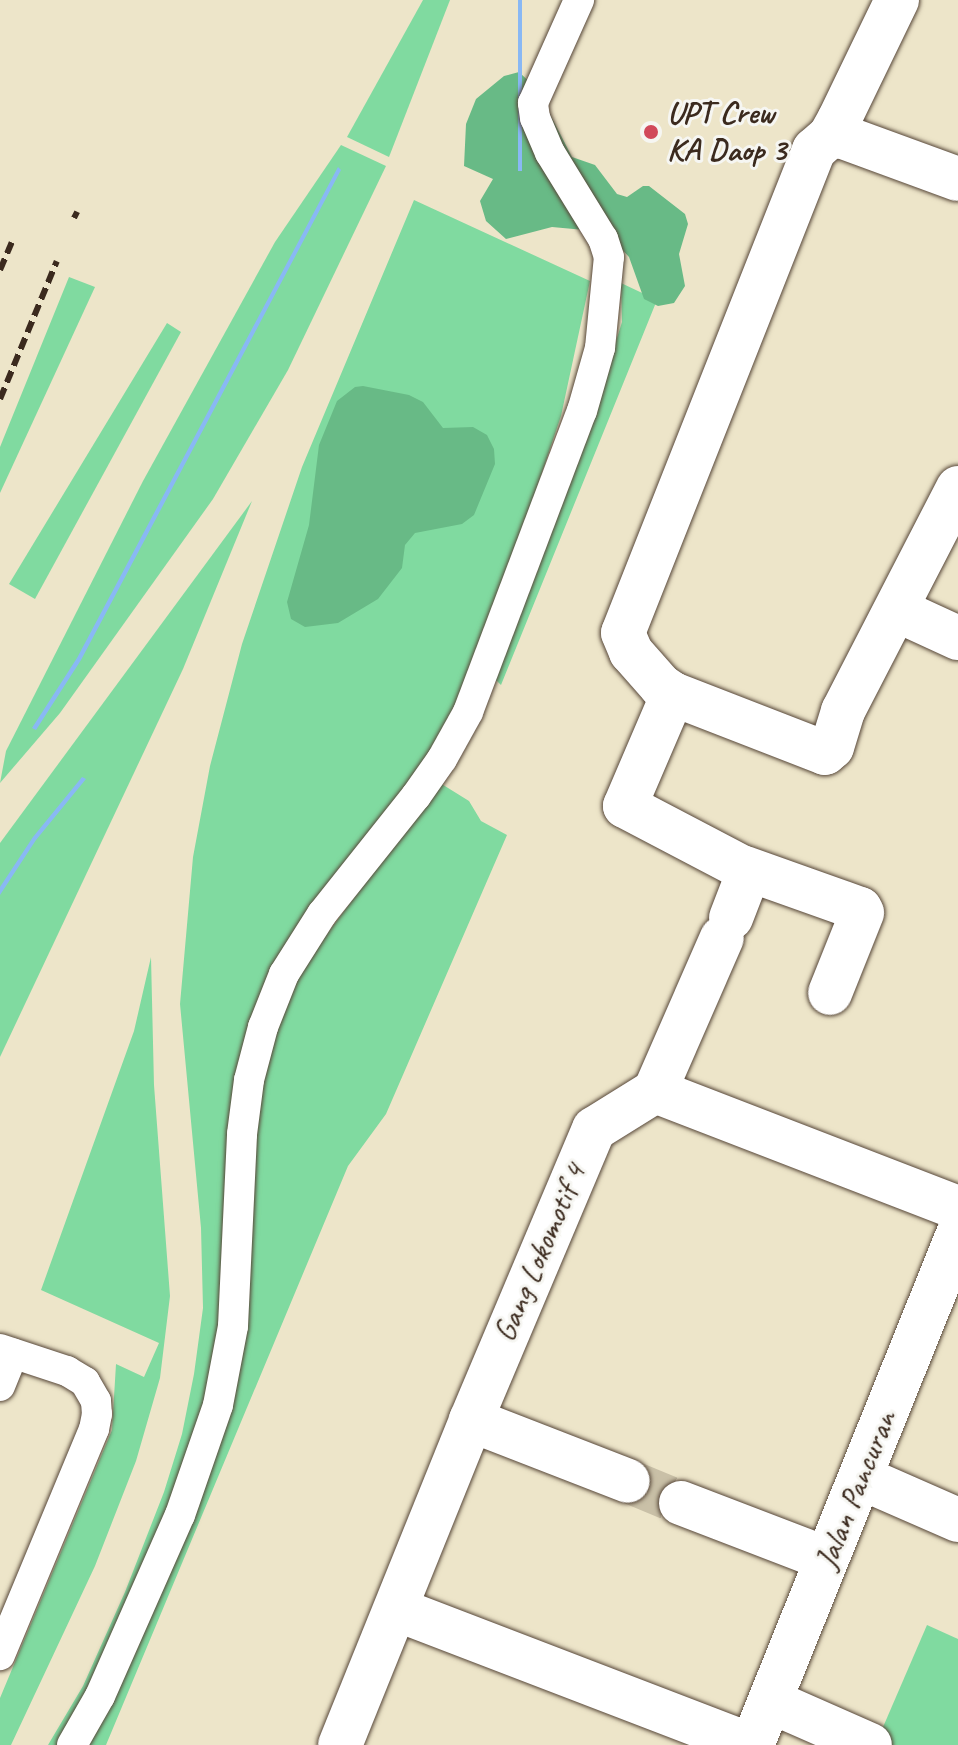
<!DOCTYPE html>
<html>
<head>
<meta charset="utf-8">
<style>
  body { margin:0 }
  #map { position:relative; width:958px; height:1745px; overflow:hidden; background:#ede5c9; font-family:Caveat,sans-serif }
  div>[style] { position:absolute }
  .green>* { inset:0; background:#80daa0 }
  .forest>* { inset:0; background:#68ba86 }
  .water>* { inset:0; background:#89b8f4; transform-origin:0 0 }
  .street-tunnel>* { height:44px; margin-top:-22px; transform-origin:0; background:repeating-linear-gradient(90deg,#c9c0a7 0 44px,transparent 0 66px) }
  .roads { filter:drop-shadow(0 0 2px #564638) drop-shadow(0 0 2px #564638) }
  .lane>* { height:30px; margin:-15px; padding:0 15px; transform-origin:15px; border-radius:15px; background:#fff }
  .street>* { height:44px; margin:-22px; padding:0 22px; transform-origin:22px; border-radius:22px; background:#fff }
  .rail>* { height:6px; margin-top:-3px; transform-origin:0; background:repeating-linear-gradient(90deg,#3b2a1e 0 12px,transparent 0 18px) }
  .dots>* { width:22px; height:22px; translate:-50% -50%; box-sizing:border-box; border:4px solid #f6f6f2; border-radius:50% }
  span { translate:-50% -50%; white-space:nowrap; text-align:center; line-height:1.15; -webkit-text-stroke:6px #f6f6f2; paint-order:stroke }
  .poi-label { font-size:32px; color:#3b2a1e; font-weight:700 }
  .left { translate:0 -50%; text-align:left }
  .street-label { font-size:32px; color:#3b2a1e }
</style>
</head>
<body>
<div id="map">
  <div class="green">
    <div style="clip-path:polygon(423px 0,450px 0,389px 157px,347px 137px)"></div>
    <div style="clip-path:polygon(341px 145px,386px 166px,288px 370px,213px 499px,60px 713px,0 783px,6px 751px,143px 481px,275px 242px)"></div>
    <div style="clip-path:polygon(414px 200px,590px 281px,561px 416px,517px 547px,441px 742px,273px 969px,210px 1397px,178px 1499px,60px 1745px,48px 1745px,83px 1686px,125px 1592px,164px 1492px,182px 1434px,194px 1374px,203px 1308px,201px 1228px,180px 1004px,193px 857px,210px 766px,242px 644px,302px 467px)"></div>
    <div style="clip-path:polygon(69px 277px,95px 287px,0 493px,0 447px)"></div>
    <div style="clip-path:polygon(621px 283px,657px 300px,501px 685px,494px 678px,600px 392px,622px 322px)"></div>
    <div style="clip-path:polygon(167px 323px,181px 332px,35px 599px,9px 584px)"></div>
    <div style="clip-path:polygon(252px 501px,183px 669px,0 1057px,0 843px)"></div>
    <div style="clip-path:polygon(440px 783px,469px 801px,481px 821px,507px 835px,386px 1114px,348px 1166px,106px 1745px,83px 1745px,249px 1306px,254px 1143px,268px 1051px,303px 966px)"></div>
    <div style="clip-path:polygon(151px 957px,154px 1085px,170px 1296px,160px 1378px,136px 1461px,95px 1566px,11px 1745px,0 1745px,0 1698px,112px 1430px,116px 1364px,144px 1377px,159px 1343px,41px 1290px,134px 1031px)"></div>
    <div style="clip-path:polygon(927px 1625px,958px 1639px,958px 1745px,886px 1745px,877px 1741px)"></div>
  </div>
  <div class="forest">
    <div style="clip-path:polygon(519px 72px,537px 89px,572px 157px,595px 165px,617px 194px,627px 197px,643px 186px,649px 186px,685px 214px,688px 224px,679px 254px,685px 286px,674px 303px,658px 306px,644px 299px,629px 257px,606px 232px,552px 227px,506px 239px,486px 221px,480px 201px,493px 179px,464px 166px,466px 124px,476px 99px,504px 76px)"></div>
    <div style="clip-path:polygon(363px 386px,409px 395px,423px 402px,443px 428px,473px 427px,487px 435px,494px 449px,495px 464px,474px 515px,462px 524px,415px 533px,405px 545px,402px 568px,378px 599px,338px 623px,305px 627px,291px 619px,287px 602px,309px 525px,319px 445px,337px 401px,355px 387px)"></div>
  </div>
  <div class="water">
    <div style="left:518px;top:0;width:4px;height:171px"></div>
    <div style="clip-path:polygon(338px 167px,341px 170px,81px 660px,36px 730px,32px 728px,77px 658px)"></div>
    <div style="clip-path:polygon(82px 777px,86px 779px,36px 840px,0 895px,0 887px,33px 837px)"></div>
  </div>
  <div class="street-tunnel">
    <div style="left:628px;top:1481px;width:57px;rotate:22.5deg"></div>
  </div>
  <div class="roads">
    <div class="lane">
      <div style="left:0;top:1349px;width:71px;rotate:18.2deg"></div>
      <div style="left:67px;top:1371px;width:21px;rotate:31deg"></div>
      <div style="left:85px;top:1382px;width:22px;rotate:60deg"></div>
      <div style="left:96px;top:1401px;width:13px;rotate:86deg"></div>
      <div style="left:97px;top:1414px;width:15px;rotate:101deg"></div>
      <div style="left:94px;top:1429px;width:245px;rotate:112.6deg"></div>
      <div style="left:0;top:1386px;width:35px;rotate:-68deg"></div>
      <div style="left:72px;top:1745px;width:56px;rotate:-60.3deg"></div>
      <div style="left:100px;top:1696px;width:198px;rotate:-66.2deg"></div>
      <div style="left:180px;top:1515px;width:116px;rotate:-70.9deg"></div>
      <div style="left:218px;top:1405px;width:80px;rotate:-79.2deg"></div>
      <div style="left:233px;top:1326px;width:192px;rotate:-87.3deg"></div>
      <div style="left:242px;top:1134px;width:54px;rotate:-82.6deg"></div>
      <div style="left:249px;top:1080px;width:55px;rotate:-75.2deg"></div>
      <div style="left:263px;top:1027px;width:57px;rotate:-68.4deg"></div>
      <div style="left:284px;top:974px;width:71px;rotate:-57.7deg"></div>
      <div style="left:322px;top:914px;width:151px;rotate:-51.5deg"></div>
      <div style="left:416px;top:796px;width:45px;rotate:-54.9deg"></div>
      <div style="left:442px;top:759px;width:54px;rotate:-61deg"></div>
      <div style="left:468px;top:712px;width:322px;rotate:-69.3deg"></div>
      <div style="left:582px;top:411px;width:66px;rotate:-74.1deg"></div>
      <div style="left:600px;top:348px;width:91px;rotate:-84.4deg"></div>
      <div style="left:609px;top:257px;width:19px;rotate:-108deg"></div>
      <div style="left:603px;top:239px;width:101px;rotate:-121.6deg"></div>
      <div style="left:550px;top:153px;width:38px;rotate:-113deg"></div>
      <div style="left:535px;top:118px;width:15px;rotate:-98deg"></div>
      <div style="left:533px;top:103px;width:113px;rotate:-65.9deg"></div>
    </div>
    <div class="street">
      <div style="left:897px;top:0;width:133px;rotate:115.8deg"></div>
      <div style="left:839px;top:120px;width:18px;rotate:119deg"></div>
      <div style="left:830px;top:136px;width:21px;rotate:139deg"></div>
      <div style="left:814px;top:150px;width:519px;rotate:111.58deg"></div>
      <div style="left:623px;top:633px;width:21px;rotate:67deg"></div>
      <div style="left:631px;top:652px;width:45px;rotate:48.6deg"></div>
      <div style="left:661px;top:686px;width:14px;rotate:34deg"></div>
      <div style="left:673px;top:694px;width:163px;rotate:21.2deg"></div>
      <div style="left:825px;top:753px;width:9px;rotate:-41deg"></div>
      <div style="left:832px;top:747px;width:38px;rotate:-73deg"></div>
      <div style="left:843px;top:711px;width:251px;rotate:-62.7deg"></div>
      <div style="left:830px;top:136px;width:13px;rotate:4deg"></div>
      <div style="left:843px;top:137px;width:122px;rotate:20.1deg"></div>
      <div style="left:897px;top:610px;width:67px;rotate:24.7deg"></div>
      <div style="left:673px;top:694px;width:122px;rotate:113.2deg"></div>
      <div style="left:625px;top:806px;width:140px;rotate:27.7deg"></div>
      <div style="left:749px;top:871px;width:50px;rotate:111deg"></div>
      <div style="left:745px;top:868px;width:122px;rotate:19.6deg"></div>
      <div style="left:860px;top:909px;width:4px;rotate:63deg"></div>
      <div style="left:862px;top:913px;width:86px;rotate:111.8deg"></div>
      <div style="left:655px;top:1091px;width:167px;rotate:-66.4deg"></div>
      <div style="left:471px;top:1420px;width:168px;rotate:21.2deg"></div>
      <div style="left:862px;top:1478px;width:105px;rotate:23.6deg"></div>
      <div style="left:681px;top:1503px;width:156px;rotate:21deg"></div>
      <div style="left:396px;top:1609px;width:379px;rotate:21deg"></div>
      <div style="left:770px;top:1701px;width:109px;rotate:23.7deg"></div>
      <div style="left:340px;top:1745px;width:350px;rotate:-68deg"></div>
      <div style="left:471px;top:1420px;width:316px;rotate:-67.1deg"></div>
      <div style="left:594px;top:1129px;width:72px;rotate:-31.9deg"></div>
      <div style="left:655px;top:1091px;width:325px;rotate:21.1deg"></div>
      <div style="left:752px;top:1745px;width:551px;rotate:-68.04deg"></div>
    </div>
  </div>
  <div class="rail">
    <div style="left:74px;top:218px;width:7px;rotate:-63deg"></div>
    <div style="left:0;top:270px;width:30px;rotate:-67deg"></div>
    <div style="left:0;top:399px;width:149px;rotate:-67.6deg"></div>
  </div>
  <div class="dots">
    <div style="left:651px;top:132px;background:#d1495b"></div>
  </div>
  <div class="poi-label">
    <span class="left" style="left:667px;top:132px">UPT Crew<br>KA Daop 3</span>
  </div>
  <div class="street-label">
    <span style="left:540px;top:1253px;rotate:-67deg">Gang Lokomotif 4</span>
    <span style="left:856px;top:1490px;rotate:-68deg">Jalan Pancuran</span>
  </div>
</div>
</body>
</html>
